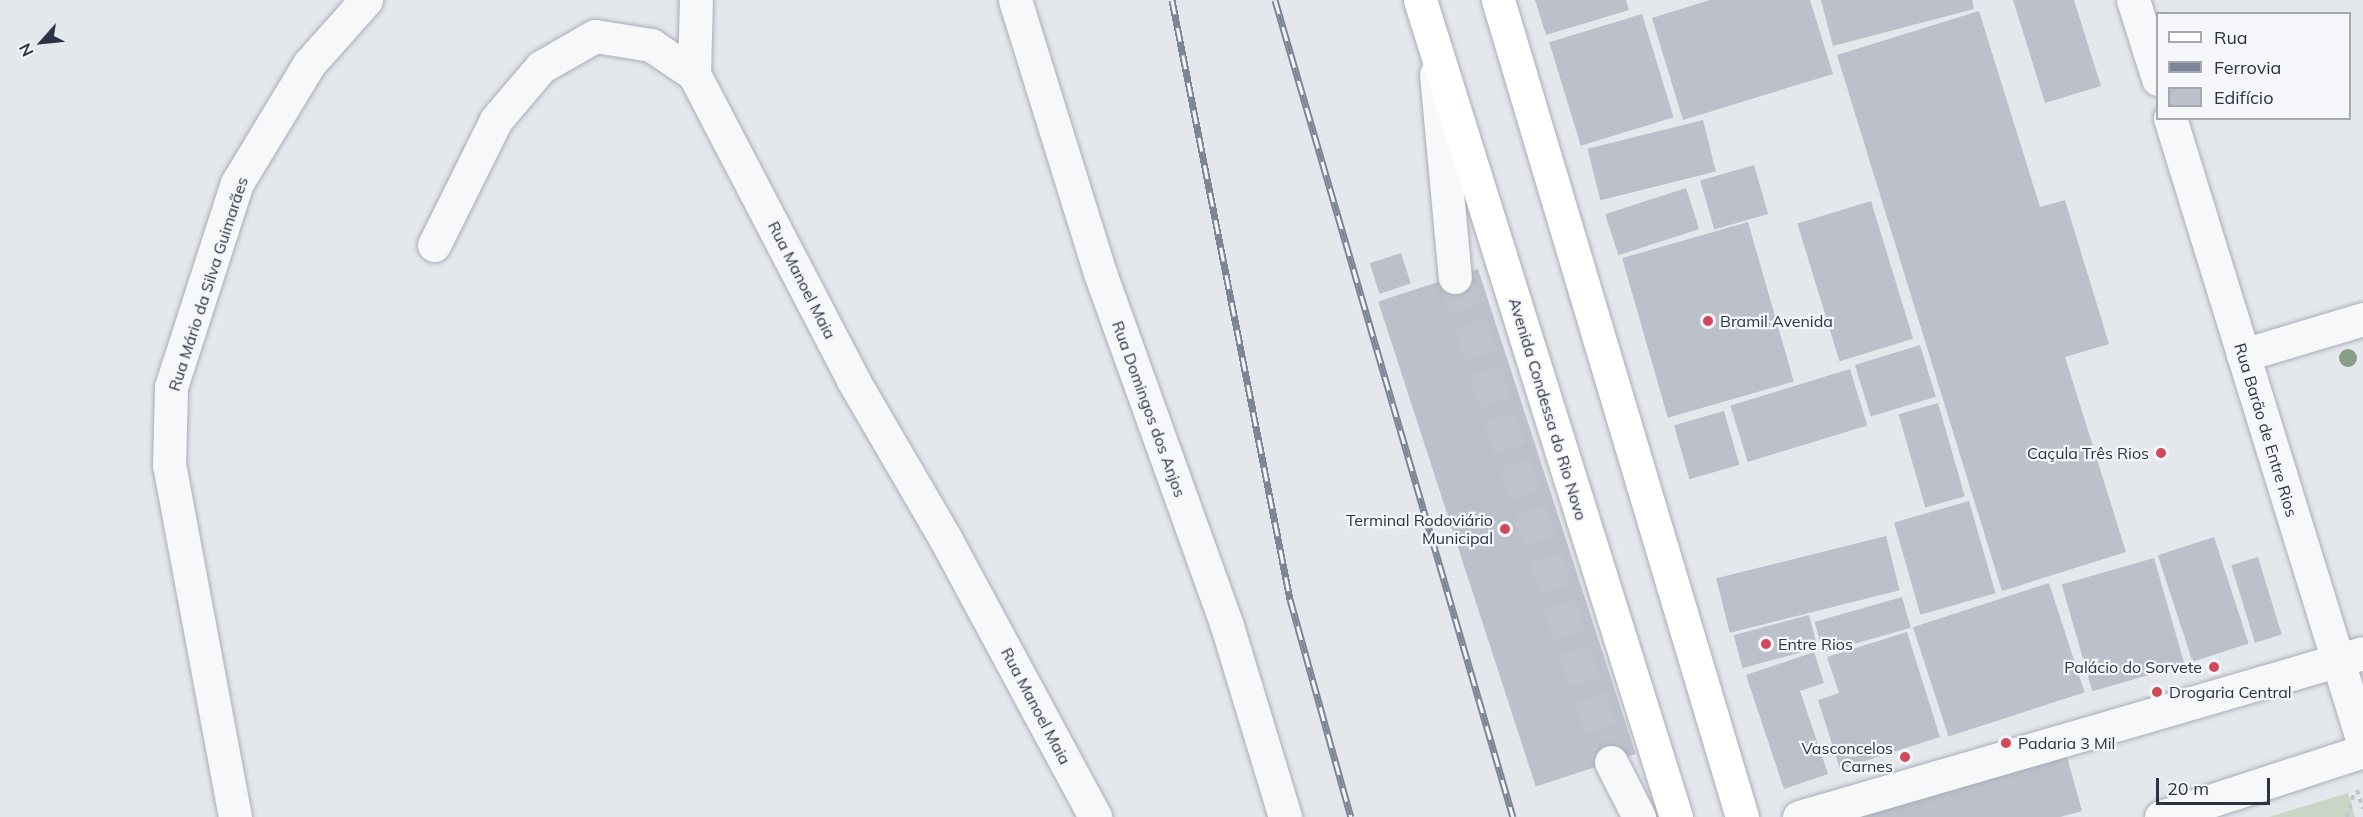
<!DOCTYPE html>
<html>
<head>
<meta charset="utf-8">
<style>
  body { margin:0 }
  #map { position:relative; width:2363px; height:817px; overflow:hidden; background:#e4e7ec; font-family:Mulish,sans-serif }
  div>[style] { position:absolute }
  .green>* { inset:0; background:#c9d6c5 }
  .building>* { inset:0; background:#bbc0ca; transform-origin:0 0 }
  .minor-tunnel>* { height:33px; margin-top:-16.5px; transform-origin:0; background:repeating-linear-gradient(90deg,#bfc3cb 0 33px,transparent 0 49px) }
  .path>* { height:4px; margin-top:-2px; transform-origin:0; background:repeating-linear-gradient(90deg,#c2c5cb 0 4.5px,transparent 0 9px) }
  .roads { filter:drop-shadow(0 0 2px #a9aeb7) drop-shadow(0 0 2px #a9aeb7) }
  .minor>* { height:33px; margin:-16.5px; padding:0 16.5px; transform-origin:16.5px; border-radius:16.5px; background:#f7f8fa }
  .major>* { height:33px; margin:-16.5px; padding:0 16.5px; transform-origin:16.5px; border-radius:16.5px; background:#fff }
  .rail>* { height:7px; margin-top:-3.5px; transform-origin:0; background:repeating-linear-gradient(90deg,#f4f6f9 0 14px,#7d8696 0 28px); box-sizing:border-box; border-block:2px solid #7d8696 }
  .trees>* { width:18px; height:18px; margin:-9px; border-radius:50%; background:#899d89 }
  .dots>* { width:16px; height:16px; translate:-50% -50%; box-sizing:border-box; border:3px solid #f4f6f9; border-radius:50% }
  span { translate:-50% -50%; white-space:nowrap; text-align:center; line-height:1.15; -webkit-text-stroke:4.5px #f4f6f9; paint-order:stroke }
  .street-label { font-size:16px; color:#2b3445 }
  .poi-label { font-size:16px; color:#2b3445 }
  .left { translate:0 -50%; text-align:left }
  .right { translate:-100% -50%; text-align:right }
  .legend { position:absolute; left:2156px; top:12px; width:195px; height:108px; box-sizing:border-box; background:#f4f6f9; border:2px solid #a4a8b1; margin:0; padding:8px 10px; list-style:none; font-size:18px; color:#2b3445 }
  .legend li { display:flex; align-items:center; gap:12px; height:30px }
  .legend b { width:30px; border:2px solid #a4a8b1 }
  .north { position:absolute; left:12px; top:12px; width:60px; height:60px; -webkit-text-stroke:4px #f4f6f9; paint-order:stroke; rotate:243deg; font-size:16px; font-weight:700; line-height:24px; text-align:center; color:#2b3445 }
  .north::after { content:''; display:block; margin:auto; width:21px; height:27px; background:#2b3445; clip-path:polygon(50% 0,100% 100%,50% 72%,0 100%) }
  .scale { position:absolute; left:2156px; top:778px; width:114px; height:27px; box-sizing:border-box; border:3px solid #2b3445; border-top:0; padding-left:8px; font-size:18px; line-height:21px; white-space:nowrap; color:#2b3445; -webkit-text-stroke:4px #f4f6f9; paint-order:stroke }
</style>
</head>
<body>
<div id="map">
  <div class="green">
    <div style="clip-path:polygon(2348px 793px,2355px 817px,2269px 817px)"></div>
  </div>
  <div class="building">
    <div style="clip-path:polygon(1535px 0,1626px 0,1629px 10px,1546px 35px)"></div>
    <div style="clip-path:polygon(1710px 0,1810px 0,1833px 74px,1683px 120px,1652px 18px)"></div>
    <div style="clip-path:polygon(1821px 0,1972px 0,1974px 9px,1833px 46px)"></div>
    <div style="clip-path:polygon(2013px 0,2074px 0,2101px 86px,2045px 103px)"></div>
    <div style="clip-path:polygon(1979px 11px,2040px 207px,2065px 200px,2109px 344px,2065px 357px,2126px 552px,2002px 591px,1837px 55px)"></div>
    <div style="left:1642px;top:14px;width:108px;height:97px;rotate:73deg"></div>
    <div style="left:1703px;top:120px;width:53px;height:119px;rotate:76deg"></div>
    <div style="left:1754px;top:165px;width:51px;height:56px;rotate:74deg"></div>
    <div style="left:1686px;top:188px;width:43px;height:85px;rotate:72deg"></div>
    <div style="left:1871px;top:201px;width:144px;height:77px;rotate:73deg"></div>
    <div style="left:1748px;top:222px;width:166px;height:131px;rotate:74deg"></div>
    <div style="left:1401px;top:253px;width:32px;height:33px;rotate:72deg"></div>
    <div style="left:1478px;top:269px;width:510px;height:105px;rotate:72deg"></div>
    <div style="left:1920px;top:345px;width:54px;height:68px;rotate:73deg"></div>
    <div style="left:1850px;top:369px;width:59px;height:125px;rotate:73deg"></div>
    <div style="left:1938px;top:403px;width:97px;height:41px;rotate:74deg"></div>
    <div style="left:1724px;top:411px;width:56px;height:52px;rotate:74deg"></div>
    <div style="left:1969px;top:501px;width:96px;height:78px;rotate:74deg"></div>
    <div style="left:1886px;top:536px;width:56px;height:175px;rotate:76deg"></div>
    <div style="left:2214px;top:537px;width:112px;height:59px;rotate:72deg"></div>
    <div style="left:2258px;top:557px;width:81px;height:28px;rotate:73deg"></div>
    <div style="left:2154px;top:558px;width:111px;height:96px;rotate:74deg"></div>
    <div style="left:2049px;top:583px;width:115px;height:143px;rotate:72deg"></div>
    <div style="left:1902px;top:597px;width:32px;height:91px;rotate:74deg"></div>
    <div style="left:1809px;top:615px;width:34px;height:78px;rotate:75deg"></div>
    <div style="clip-path:polygon(1907px 632px,1940px 737px,1840px 769px,1818px 700px,1839px 693px,1827px 657px)"></div>
    <div style="clip-path:polygon(1814px 652px,1824px 683px,1800px 691px,1828px 774px,1784px 789px,1746px 675px)"></div>
    <div style="clip-path:polygon(2067px 757px,2082px 811px,2060px 817px,1850px 817px)"></div>
  </div>
  <div class="minor-tunnel">
    <div style="left:1455px;top:277px;width:509px;rotate:72.17deg"></div>
  </div>
  <div class="path">
    <div style="left:2357px;top:790px;width:20px;rotate:72deg"></div>
    <div style="left:2347px;top:817px;width:26px;rotate:-74deg"></div>
  </div>
  <div class="roads">
    <div class="minor">
      <div style="left:1015px;top:0;width:286px;rotate:72.7deg"></div>
      <div style="left:1100px;top:273px;width:375px;rotate:70.2deg"></div>
      <div style="left:1227px;top:626px;width:200px;rotate:73.1deg"></div>
      <div style="left:2133px;top:0;width:83px;rotate:72.4deg"></div>
      <div style="left:694px;top:74px;width:74px;rotate:-88.5deg"></div>
      <div style="left:1436px;top:74px;width:204px;rotate:84.7deg"></div>
      <div style="left:2170px;top:118px;width:653px;rotate:72.81deg"></div>
      <div style="left:434px;top:245px;width:140px;rotate:-63.6deg"></div>
      <div style="left:496px;top:120px;width:70px;rotate:-49.7deg"></div>
      <div style="left:541px;top:67px;width:62px;rotate:-29.9deg"></div>
      <div style="left:595px;top:36px;width:57px;rotate:9.1deg"></div>
      <div style="left:651px;top:45px;width:52px;rotate:34deg"></div>
      <div style="left:694px;top:74px;width:345px;rotate:62.5deg"></div>
      <div style="left:853px;top:380px;width:183px;rotate:59.8deg"></div>
      <div style="left:945px;top:538px;width:317px;rotate:61.7deg"></div>
      <div style="left:2243px;top:355px;width:125px;rotate:-16.7deg"></div>
      <div style="left:1611px;top:762px;width:62px;rotate:63deg"></div>
      <div style="left:235px;top:817px;width:358px;rotate:-100.6deg"></div>
      <div style="left:169px;top:465px;width:78px;rotate:-88.5deg"></div>
      <div style="left:171px;top:387px;width:214px;rotate:-72.1deg"></div>
      <div style="left:237px;top:183px;width:139px;rotate:-58.8deg"></div>
      <div style="left:309px;top:64px;width:86px;rotate:-48.3deg"></div>
      <div style="left:1799px;top:817px;width:587px;rotate:-16.21deg"></div>
      <div style="left:2161px;top:817px;width:213px;rotate:-18.1deg"></div>
    </div>
    <div class="major">
      <div style="left:1420px;top:0;width:856px;rotate:72.6deg"></div>
      <div style="left:1498px;top:0;width:853px;rotate:73.37deg"></div>
    </div>
  </div>
  <div class="rail">
    <div style="left:1172px;top:0;width:611px;rotate:78.86deg"></div>
    <div style="left:1290px;top:599px;width:226px;rotate:74.4deg"></div>
    <div style="left:1275px;top:0;width:851px;rotate:73.76deg"></div>
  </div>
  <div class="trees">
    <div style="left:2348px;top:358px"></div>
  </div>
  <div class="dots">
    <div style="left:1708px;top:321px;background:#d1495b"></div>
    <div style="left:2161px;top:453px;background:#d1495b"></div>
    <div style="left:1505px;top:529px;background:#d1495b"></div>
    <div style="left:1766px;top:644px;background:#d1495b"></div>
    <div style="left:2214px;top:667px;background:#d1495b"></div>
    <div style="left:2157px;top:692px;background:#d1495b"></div>
    <div style="left:2006px;top:743px;background:#d1495b"></div>
    <div style="left:1905px;top:757px;background:#d1495b"></div>
  </div>
  <div class="street-label">
    <span style="left:802px;top:280px;rotate:63deg">Rua Manoel Maia</span>
    <span style="left:208px;top:284px;rotate:-72deg">Rua Mário da Silva Guimarães</span>
    <span style="left:1149px;top:409px;rotate:70deg">Rua Domingos dos Anjos</span>
    <span style="left:1548px;top:409px;rotate:73deg">Avenida Condessa do Rio Novo</span>
    <span style="left:2266px;top:430px;rotate:73deg">Rua Barão de Entre Rios</span>
    <span style="left:1036px;top:706px;rotate:62deg">Rua Manoel Maia</span>
  </div>
  <div class="poi-label">
    <span class="left" style="left:1720px;top:321px">Bramil Avenida</span>
    <span class="right" style="left:2149px;top:453px">Caçula Três Rios</span>
    <span class="right" style="left:1493px;top:529px">Terminal Rodoviário<br>Municipal</span>
    <span class="left" style="left:1778px;top:644px">Entre Rios</span>
    <span class="right" style="left:2202px;top:667px">Palácio do Sorvete</span>
    <span class="left" style="left:2169px;top:692px">Drogaria Central</span>
    <span class="left" style="left:2018px;top:743px">Padaria 3 Mil</span>
    <span class="right" style="left:1893px;top:757px">Vasconcelos<br>Carnes</span>
  </div>
  <ul class="legend">
  <li><b style="height:8px;background:#fff"></b>Rua</li>
  <li><b style="height:8px;background:#7d8696"></b>Ferrovia</li>
  <li><b style="height:16px;background:#bbc0ca"></b>Edifício</li>
  </ul>
  <div class="north">N</div>
  <div class="scale">20 m</div>
</div>
</body>
</html>
